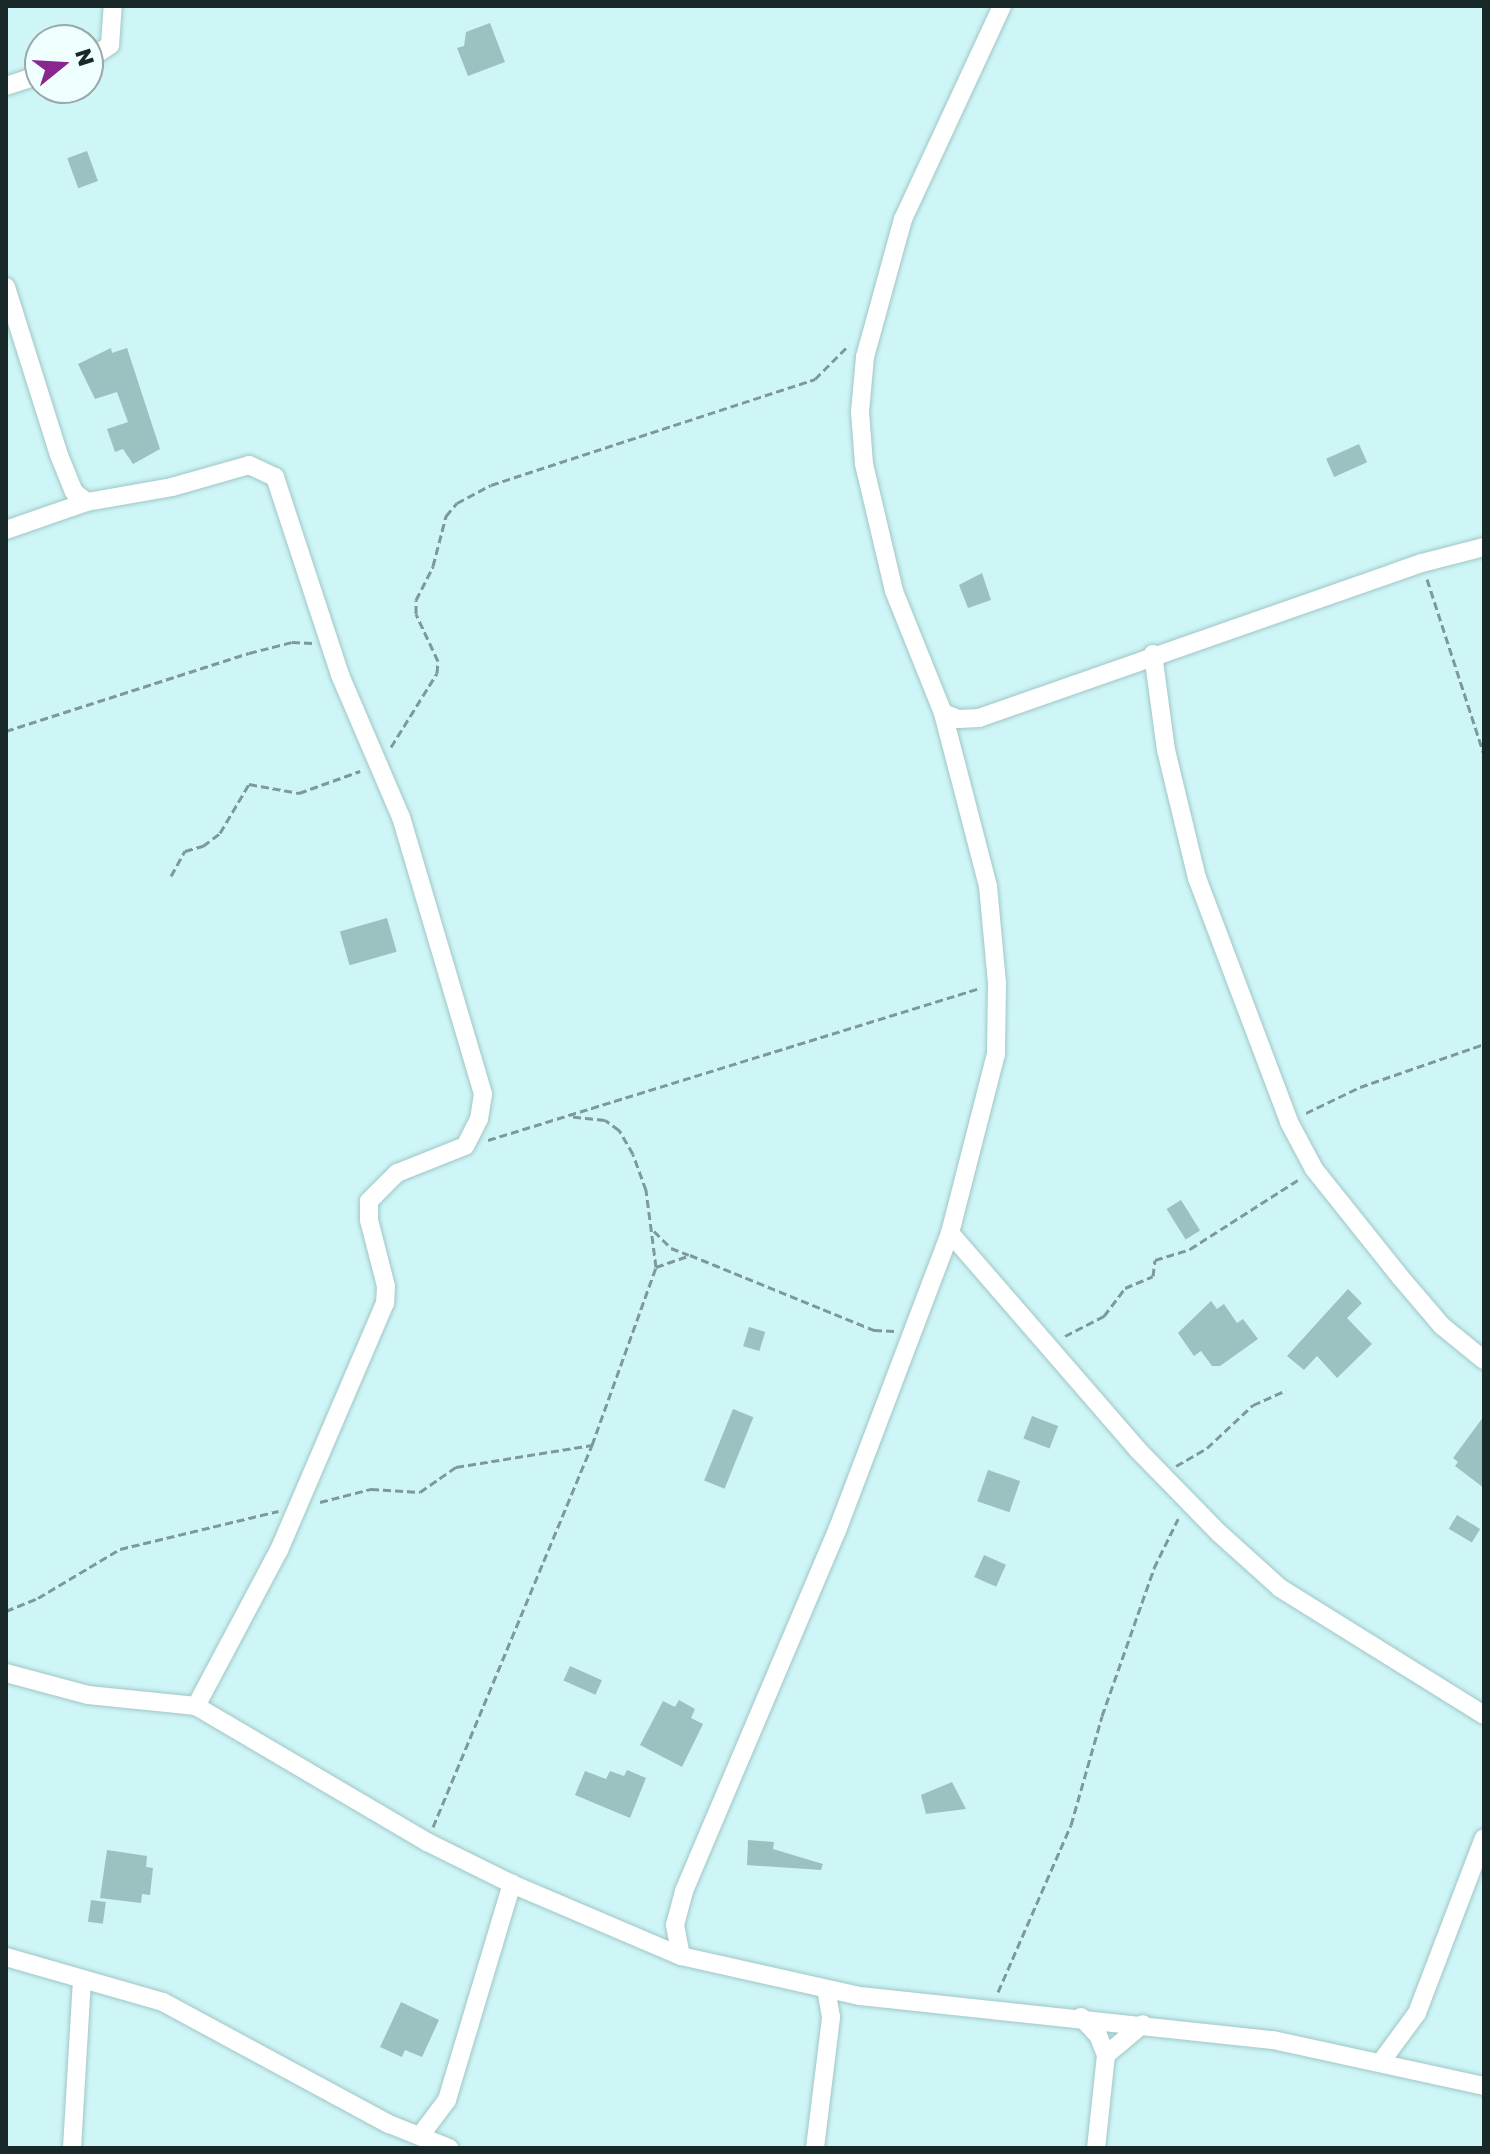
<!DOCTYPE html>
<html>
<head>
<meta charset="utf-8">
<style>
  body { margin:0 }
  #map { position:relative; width:1490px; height:2154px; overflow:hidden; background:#cff6f7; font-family:"Golos Text",sans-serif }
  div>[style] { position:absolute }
  .building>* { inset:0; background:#9bc1c1; transform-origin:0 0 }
  .path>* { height:3px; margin-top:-1.5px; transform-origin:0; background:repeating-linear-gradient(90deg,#7d999a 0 8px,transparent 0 12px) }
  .roads { filter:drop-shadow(0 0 2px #a0c6c6) drop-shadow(0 0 2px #a0c6c6) }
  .minor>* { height:18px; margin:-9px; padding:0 9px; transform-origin:9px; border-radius:9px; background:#fff }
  span { translate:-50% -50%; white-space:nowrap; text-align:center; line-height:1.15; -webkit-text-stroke:6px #effefe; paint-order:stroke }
  .frame { position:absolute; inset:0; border:8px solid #182727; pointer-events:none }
  .north { position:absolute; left:24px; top:24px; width:80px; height:80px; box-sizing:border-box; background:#effefe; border:2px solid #99a8a8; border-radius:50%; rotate:72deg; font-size:22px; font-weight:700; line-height:32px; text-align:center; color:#182727 }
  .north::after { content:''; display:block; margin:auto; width:28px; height:36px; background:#8b268e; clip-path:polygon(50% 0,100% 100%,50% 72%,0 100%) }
</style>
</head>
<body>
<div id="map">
  <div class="building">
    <div style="clip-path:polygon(490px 23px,505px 62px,468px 76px,457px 48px,464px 46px,466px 32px)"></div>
    <div style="left:87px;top:151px;width:32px;height:21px;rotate:70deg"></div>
    <div style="clip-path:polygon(111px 348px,112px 353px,127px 348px,160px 449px,133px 464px,123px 449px,115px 452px,107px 429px,128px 422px,117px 392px,95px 399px,78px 364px)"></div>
    <div style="left:1359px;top:444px;width:20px;height:36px;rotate:66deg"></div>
    <div style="clip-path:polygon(982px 573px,991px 600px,968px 608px,959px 585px)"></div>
    <div style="left:387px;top:918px;width:35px;height:49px;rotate:74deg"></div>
    <div style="left:1181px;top:1200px;width:36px;height:17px;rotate:58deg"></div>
    <div style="clip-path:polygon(1348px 1289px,1362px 1303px,1347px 1318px,1372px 1344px,1337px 1378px,1317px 1356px,1304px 1370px,1287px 1356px)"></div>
    <div style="clip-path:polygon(1211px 1301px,1217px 1309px,1224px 1304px,1237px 1323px,1243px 1319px,1258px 1339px,1220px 1366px,1212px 1366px,1201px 1351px,1194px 1356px,1178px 1333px)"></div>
    <div style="left:749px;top:1327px;width:17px;height:20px;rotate:17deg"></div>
    <div style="left:733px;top:1409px;width:22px;height:77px;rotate:22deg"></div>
    <div style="left:1032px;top:1416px;width:28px;height:24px;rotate:21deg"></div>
    <div style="clip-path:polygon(1484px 1416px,1484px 1488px,1455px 1466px,1458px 1462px,1453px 1458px)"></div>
    <div style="left:988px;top:1470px;width:34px;height:33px;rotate:19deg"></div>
    <div style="left:1457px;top:1515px;width:27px;height:16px;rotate:31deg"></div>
    <div style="left:984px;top:1555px;width:24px;height:24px;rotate:24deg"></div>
    <div style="left:570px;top:1666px;width:35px;height:16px;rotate:24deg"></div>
    <div style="clip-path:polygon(679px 1700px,695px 1709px,691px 1718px,703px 1724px,682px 1767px,640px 1745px,663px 1701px,675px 1707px)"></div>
    <div style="clip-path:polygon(627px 1770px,646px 1778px,630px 1818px,575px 1795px,585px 1771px,606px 1779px,610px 1771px,624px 1776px)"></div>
    <div style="clip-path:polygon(952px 1782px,966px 1809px,926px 1814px,921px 1795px)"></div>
    <div style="clip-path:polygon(748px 1840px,774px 1842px,773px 1849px,823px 1864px,821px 1870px,747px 1865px)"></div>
    <div style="clip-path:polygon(107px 1850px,147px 1856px,146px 1867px,153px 1868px,150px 1895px,142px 1894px,141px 1903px,100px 1898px)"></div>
    <div style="left:91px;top:1900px;width:15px;height:22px;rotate:8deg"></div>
    <div style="clip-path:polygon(401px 2002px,439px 2020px,422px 2057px,405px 2050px,402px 2057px,380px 2047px)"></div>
  </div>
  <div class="path">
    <div style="left:1427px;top:579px;width:184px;rotate:72deg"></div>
    <div style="left:6px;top:731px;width:255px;rotate:-17.8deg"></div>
    <div style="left:249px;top:653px;width:44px;rotate:-14.3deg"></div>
    <div style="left:292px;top:642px;width:20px;rotate:3deg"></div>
    <div style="left:391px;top:747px;width:87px;rotate:-58.1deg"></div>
    <div style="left:437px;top:673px;width:12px;rotate:-85deg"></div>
    <div style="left:438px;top:661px;width:52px;rotate:-115.1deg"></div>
    <div style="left:416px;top:614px;width:14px;rotate:-90deg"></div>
    <div style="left:416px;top:600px;width:38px;rotate:-63deg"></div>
    <div style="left:433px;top:566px;width:52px;rotate:-75.4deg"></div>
    <div style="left:446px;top:516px;width:17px;rotate:-50deg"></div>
    <div style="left:457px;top:503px;width:38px;rotate:-28deg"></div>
    <div style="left:491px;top:485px;width:341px;rotate:-18.1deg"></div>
    <div style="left:815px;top:379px;width:48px;rotate:-45deg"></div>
    <div style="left:171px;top:876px;width:29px;rotate:-61deg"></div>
    <div style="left:185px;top:851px;width:19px;rotate:-16deg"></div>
    <div style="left:203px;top:846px;width:21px;rotate:-37deg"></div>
    <div style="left:220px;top:833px;width:57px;rotate:-59.4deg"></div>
    <div style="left:249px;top:784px;width:51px;rotate:10.2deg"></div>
    <div style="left:299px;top:793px;width:65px;rotate:-19.8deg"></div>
    <div style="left:1306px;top:1113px;width:60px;rotate:-25.7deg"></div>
    <div style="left:1360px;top:1087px;width:131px;rotate:-19.1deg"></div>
    <div style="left:488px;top:1140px;width:512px;rotate:-17.16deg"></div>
    <div style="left:654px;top:1231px;width:24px;rotate:45deg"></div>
    <div style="left:671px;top:1248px;width:19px;rotate:21deg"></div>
    <div style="left:656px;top:1267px;width:36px;rotate:-19deg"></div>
    <div style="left:690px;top:1255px;width:199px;rotate:22.2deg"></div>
    <div style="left:874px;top:1330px;width:21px;rotate:3deg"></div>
    <div style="left:1065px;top:1336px;width:44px;rotate:-27.1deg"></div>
    <div style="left:1104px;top:1316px;width:35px;rotate:-53deg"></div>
    <div style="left:1125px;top:1288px;width:30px;rotate:-23deg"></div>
    <div style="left:1153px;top:1276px;width:16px;rotate:-83deg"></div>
    <div style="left:1155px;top:1260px;width:37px;rotate:-17deg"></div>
    <div style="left:1190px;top:1249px;width:128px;rotate:-32.6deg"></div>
    <div style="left:1176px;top:1466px;width:36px;rotate:-30deg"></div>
    <div style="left:1207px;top:1448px;width:63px;rotate:-43.1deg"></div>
    <div style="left:1253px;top:1405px;width:36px;rotate:-24deg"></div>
    <div style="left:320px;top:1502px;width:53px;rotate:-14.3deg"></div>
    <div style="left:371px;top:1489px;width:49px;rotate:3.5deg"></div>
    <div style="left:420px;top:1492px;width:44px;rotate:-34.8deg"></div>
    <div style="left:456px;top:1467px;width:138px;rotate:-9.2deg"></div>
    <div style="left:6px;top:1611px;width:35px;rotate:-22deg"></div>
    <div style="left:38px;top:1598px;width:96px;rotate:-30.9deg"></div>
    <div style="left:120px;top:1549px;width:163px;rotate:-13.5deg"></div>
    <div style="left:433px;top:1827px;width:414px;rotate:-67.4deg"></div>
    <div style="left:592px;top:1445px;width:189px;rotate:-70.2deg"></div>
    <div style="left:656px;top:1267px;width:78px;rotate:-97.4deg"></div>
    <div style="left:646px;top:1190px;width:38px;rotate:-110deg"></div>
    <div style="left:633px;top:1154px;width:28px;rotate:-120deg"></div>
    <div style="left:619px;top:1130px;width:17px;rotate:-144deg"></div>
    <div style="left:605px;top:1120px;width:36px;rotate:-174deg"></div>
    <div style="left:998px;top:1992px;width:182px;rotate:-66.4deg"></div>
    <div style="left:1071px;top:1825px;width:113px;rotate:-74.1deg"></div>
    <div style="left:1102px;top:1716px;width:157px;rotate:-70.6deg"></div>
    <div style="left:1154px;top:1568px;width:55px;rotate:-63.9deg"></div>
  </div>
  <div class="roads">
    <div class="minor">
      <div style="left:1002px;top:6px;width:235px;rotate:114.9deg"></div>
      <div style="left:903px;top:219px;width:143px;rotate:105.4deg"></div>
      <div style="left:865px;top:357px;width:55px;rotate:95.2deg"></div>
      <div style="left:860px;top:412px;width:52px;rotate:85.6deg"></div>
      <div style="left:864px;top:464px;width:130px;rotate:76.7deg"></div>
      <div style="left:894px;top:591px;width:131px;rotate:68.1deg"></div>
      <div style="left:943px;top:713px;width:17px;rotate:21deg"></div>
      <div style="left:959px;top:719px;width:20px;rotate:-3deg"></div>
      <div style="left:979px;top:718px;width:469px;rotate:-19.3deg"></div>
      <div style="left:1422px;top:563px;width:64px;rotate:-14.5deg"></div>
      <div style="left:88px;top:60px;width:27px;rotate:-34deg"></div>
      <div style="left:110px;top:45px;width:39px;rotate:-86deg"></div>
      <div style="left:6px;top:86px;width:36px;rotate:-18deg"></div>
      <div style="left:6px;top:287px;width:176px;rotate:72.5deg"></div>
      <div style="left:59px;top:455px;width:40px;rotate:68deg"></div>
      <div style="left:74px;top:492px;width:16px;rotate:38deg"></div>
      <div style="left:87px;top:502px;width:86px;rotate:-10deg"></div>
      <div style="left:172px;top:487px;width:80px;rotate:-15.9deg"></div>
      <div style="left:249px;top:465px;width:29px;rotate:25deg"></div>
      <div style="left:275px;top:477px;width:208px;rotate:71.8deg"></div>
      <div style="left:340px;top:675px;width:155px;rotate:66.8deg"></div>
      <div style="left:401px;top:817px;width:289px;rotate:73.5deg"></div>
      <div style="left:483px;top:1094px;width:25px;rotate:99deg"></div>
      <div style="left:479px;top:1119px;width:30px;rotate:117deg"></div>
      <div style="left:465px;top:1146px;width:73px;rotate:158.3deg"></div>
      <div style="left:397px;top:1173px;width:40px;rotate:135deg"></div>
      <div style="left:369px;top:1201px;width:19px;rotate:90deg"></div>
      <div style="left:369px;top:1220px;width:68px;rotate:75.6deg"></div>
      <div style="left:386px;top:1286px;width:17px;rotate:93deg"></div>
      <div style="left:385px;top:1303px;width:269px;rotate:113.2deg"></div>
      <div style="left:279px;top:1550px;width:177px;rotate:118deg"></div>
      <div style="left:6px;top:530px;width:86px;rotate:-19.1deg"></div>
      <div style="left:1153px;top:654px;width:97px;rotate:82.3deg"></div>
      <div style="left:1166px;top:750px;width:132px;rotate:76.4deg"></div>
      <div style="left:1197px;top:878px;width:261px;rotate:69.3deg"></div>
      <div style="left:1289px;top:1122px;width:53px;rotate:62deg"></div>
      <div style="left:1314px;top:1169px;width:139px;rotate:51.4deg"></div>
      <div style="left:1401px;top:1278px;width:63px;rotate:49.5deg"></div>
      <div style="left:1442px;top:1326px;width:54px;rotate:39deg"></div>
      <div style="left:950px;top:1233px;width:286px;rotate:49.1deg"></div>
      <div style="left:1137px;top:1449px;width:117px;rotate:45.7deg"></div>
      <div style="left:1219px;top:1533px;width:82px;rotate:42deg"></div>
      <div style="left:1280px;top:1588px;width:240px;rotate:31.9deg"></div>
      <div style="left:6px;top:1673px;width:85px;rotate:15deg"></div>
      <div style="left:88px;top:1695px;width:109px;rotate:5.8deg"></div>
      <div style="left:196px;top:1706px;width:268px;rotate:30.5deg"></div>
      <div style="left:427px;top:1842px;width:95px;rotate:26.3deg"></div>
      <div style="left:512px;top:1884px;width:184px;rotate:23.1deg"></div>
      <div style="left:681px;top:1956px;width:183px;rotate:12.6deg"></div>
      <div style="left:860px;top:1996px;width:415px;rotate:6.1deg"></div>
      <div style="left:1273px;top:2040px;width:216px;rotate:12.3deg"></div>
      <div style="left:681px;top:1956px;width:32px;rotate:-101deg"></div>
      <div style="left:675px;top:1925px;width:35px;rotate:-75deg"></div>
      <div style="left:684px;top:1891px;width:394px;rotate:-67deg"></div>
      <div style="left:838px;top:1528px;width:316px;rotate:-69.2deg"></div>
      <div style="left:950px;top:1233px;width:185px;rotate:-75.6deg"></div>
      <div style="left:996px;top:1054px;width:71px;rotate:-89.2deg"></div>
      <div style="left:997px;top:983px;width:97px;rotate:-95.3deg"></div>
      <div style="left:988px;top:886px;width:179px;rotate:-104.6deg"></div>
      <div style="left:6px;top:1957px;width:163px;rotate:16deg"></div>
      <div style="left:163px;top:2002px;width:257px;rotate:28.4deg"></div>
      <div style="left:389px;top:2124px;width:65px;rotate:21.8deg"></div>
      <div style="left:1081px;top:2017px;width:25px;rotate:47deg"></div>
      <div style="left:1098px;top:2035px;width:22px;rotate:68deg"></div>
      <div style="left:1106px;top:2055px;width:94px;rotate:96.1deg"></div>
      <div style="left:1106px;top:2055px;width:48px;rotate:-40deg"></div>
      <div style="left:1381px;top:2062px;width:61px;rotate:-53.7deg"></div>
      <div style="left:1417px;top:2013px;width:187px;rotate:-69.1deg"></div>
      <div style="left:420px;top:2136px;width:45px;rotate:-53.1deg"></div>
      <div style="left:447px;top:2100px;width:226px;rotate:-73.3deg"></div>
      <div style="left:72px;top:2148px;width:167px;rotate:-86.6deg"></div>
      <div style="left:815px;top:2148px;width:132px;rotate:-83deg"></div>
      <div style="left:831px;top:2017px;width:27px;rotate:-100deg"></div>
    </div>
  </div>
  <div class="frame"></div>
  <div class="north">N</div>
</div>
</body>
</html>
